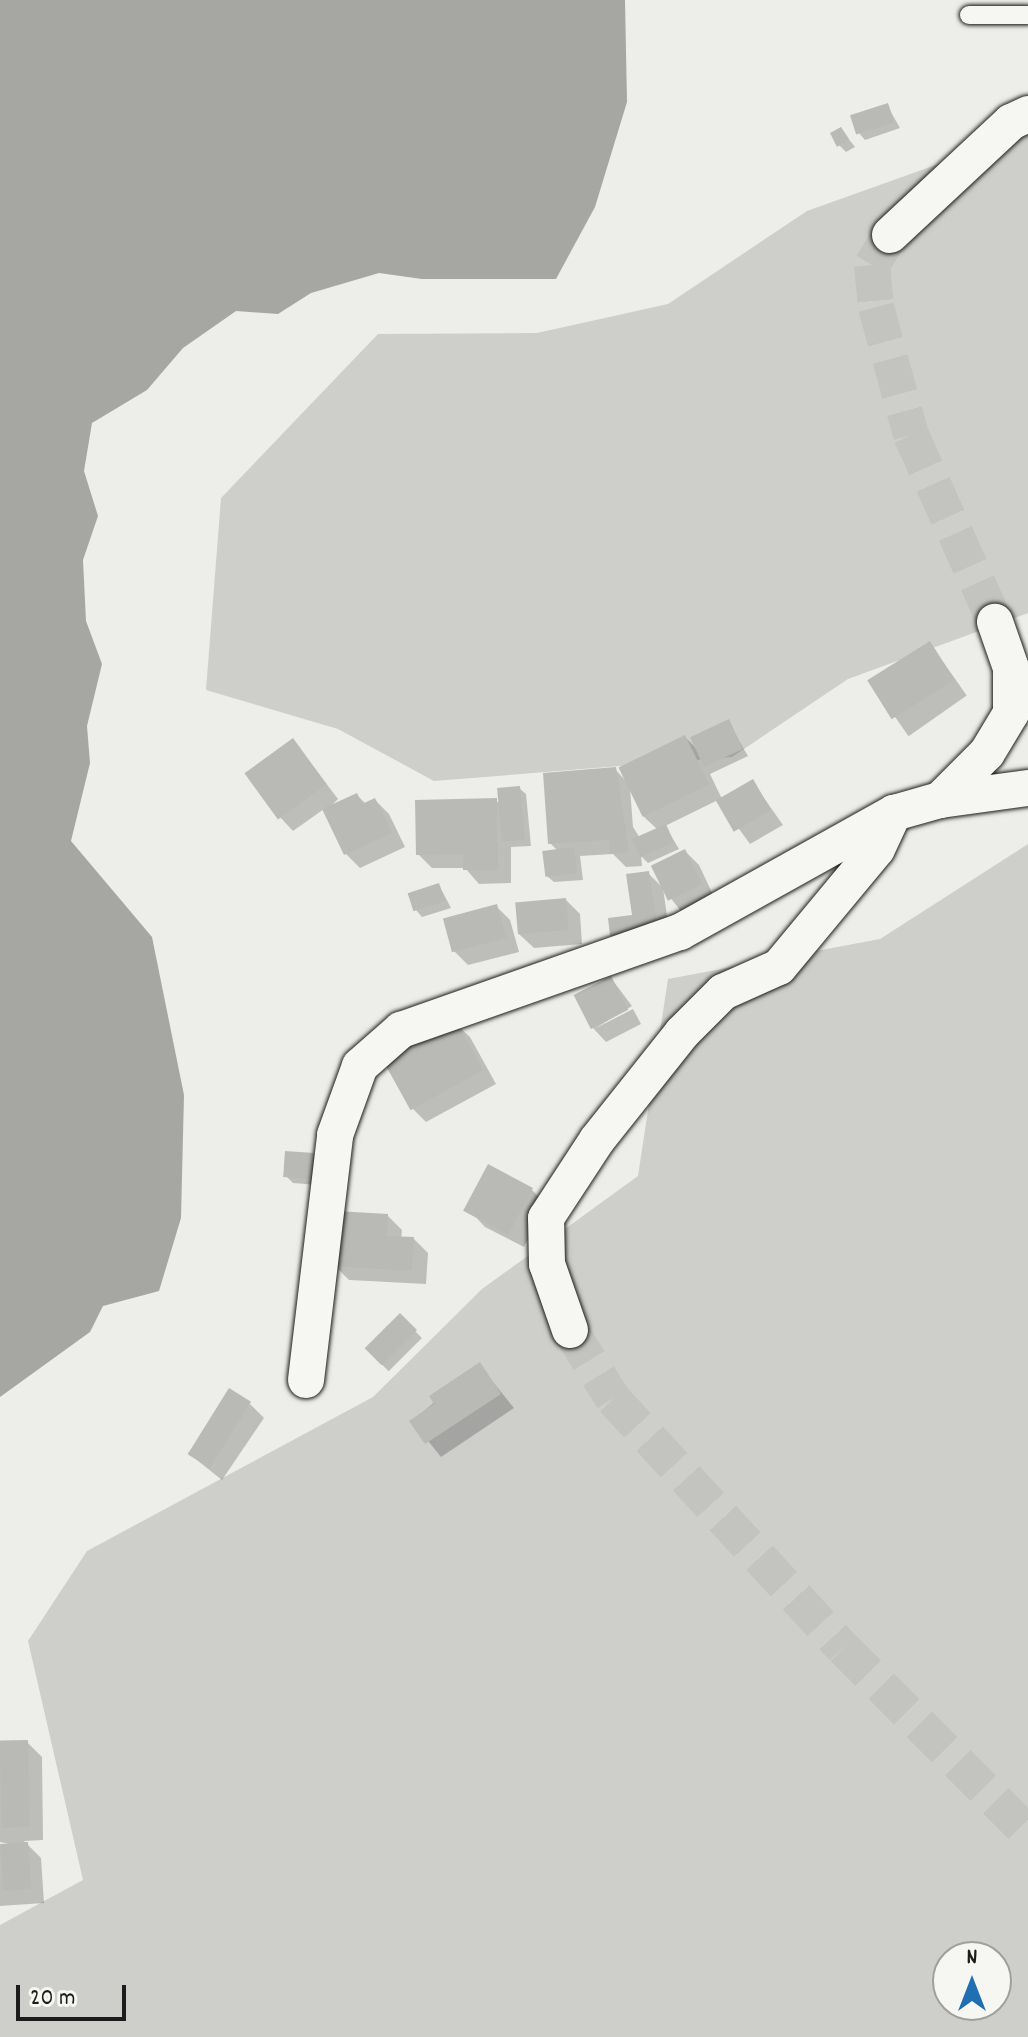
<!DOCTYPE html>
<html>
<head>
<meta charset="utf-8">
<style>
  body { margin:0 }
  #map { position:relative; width:1028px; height:2037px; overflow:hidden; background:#edede9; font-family:Dekko,sans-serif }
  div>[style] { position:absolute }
  .green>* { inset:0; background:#cececb }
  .water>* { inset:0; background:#a6a6a3 }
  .shadow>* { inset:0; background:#0003; transform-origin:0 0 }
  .building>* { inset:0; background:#b9b9b6; transform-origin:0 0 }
  .minor-tunnel>* { height:36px; margin-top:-18px; transform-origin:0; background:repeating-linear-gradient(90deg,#c3c3c0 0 36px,transparent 0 54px) }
  .roads { filter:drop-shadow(0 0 2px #1c1c1c) drop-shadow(0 0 2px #1c1c1c) }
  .service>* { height:18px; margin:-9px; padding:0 9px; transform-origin:9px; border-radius:9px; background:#f6f6f2 }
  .minor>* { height:36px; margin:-18px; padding:0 18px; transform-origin:18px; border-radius:18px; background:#f6f6f2 }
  span { translate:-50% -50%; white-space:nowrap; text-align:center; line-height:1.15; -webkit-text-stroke:6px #f6f6f2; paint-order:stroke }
  .north { position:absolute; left:932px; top:1941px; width:80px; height:80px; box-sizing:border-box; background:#f6f6f2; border:2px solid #9f9f9c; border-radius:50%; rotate:0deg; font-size:22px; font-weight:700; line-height:32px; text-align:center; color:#1c1c1c }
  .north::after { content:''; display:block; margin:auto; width:28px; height:36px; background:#1f6fb2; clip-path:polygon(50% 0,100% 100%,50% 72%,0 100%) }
  .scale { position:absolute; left:16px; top:1985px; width:110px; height:36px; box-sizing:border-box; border:4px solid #1c1c1c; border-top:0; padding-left:10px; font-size:24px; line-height:28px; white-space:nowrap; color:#1c1c1c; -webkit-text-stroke:6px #f6f6f2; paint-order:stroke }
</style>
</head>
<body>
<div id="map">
  <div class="green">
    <div style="clip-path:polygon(1028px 132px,1028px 613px,848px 679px,732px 757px,434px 781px,338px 729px,206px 690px,221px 498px,378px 334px,537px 333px,668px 304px,807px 211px)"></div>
    <div style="clip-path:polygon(evenodd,1028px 844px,1028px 2037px,0 2037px,0 1925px,83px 1880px,28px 1641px,87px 1551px,373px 1397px,482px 1289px,638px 1176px,668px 979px,880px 939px,1028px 844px,948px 1957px,996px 1957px,996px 2005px,948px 2005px,948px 1957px)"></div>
  </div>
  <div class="water">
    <div style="clip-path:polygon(0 0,625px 0,627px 102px,595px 207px,556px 279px,422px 279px,379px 273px,311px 293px,278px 314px,236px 311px,183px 348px,147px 390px,92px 423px,84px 471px,98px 516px,83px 560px,86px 621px,102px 664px,87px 726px,90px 763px,71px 841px,152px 937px,184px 1095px,181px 1218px,159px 1291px,103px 1306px,90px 1332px,0 1397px)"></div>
  </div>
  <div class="shadow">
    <div style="clip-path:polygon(887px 105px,900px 128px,865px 140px,859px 133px)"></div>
    <div style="clip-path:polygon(841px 129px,855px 147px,846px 152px,839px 145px)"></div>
    <div style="left:930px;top:643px;width:64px;height:71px;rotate:55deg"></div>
    <div style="clip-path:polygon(evenodd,728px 722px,748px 756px,710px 774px,722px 799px,752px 781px,783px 825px,750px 844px,718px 800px,665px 826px,679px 849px,648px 863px,641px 856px,642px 866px,626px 867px,613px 854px,580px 856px,583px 880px,554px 882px,547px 876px,558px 851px,550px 843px,615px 769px,625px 780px,685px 737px,697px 749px,728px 722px,630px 788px,643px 816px,658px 830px,640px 838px,633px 827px,630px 788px)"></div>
    <div style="clip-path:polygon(293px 740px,338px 799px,328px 809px,357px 795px,366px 804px,375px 800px,389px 814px,405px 847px,360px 868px,346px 854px,324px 809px,293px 831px,279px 816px)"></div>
    <div style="clip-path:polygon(519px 788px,526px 794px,531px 846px,511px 847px,511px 883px,479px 884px,465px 868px,432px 868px,418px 854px)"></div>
    <div style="clip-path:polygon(685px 851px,699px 865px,715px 899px,683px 914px,663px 888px,671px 944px,626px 950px,612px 936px,634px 917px,648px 873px,662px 887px)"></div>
    <div style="clip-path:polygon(439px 885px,451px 908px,422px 917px,416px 910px)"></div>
    <div style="clip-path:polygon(566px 900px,580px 914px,582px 944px,534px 948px,519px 934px)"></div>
    <div style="clip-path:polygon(496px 906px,510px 920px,519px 952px,468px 965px,454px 951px)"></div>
    <div style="clip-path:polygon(611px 978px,632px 1006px,594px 1029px,633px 1009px,641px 1024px,606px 1042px,592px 1027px)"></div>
    <div style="clip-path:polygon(455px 1023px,470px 1037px,496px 1084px,426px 1122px,412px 1108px,386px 1061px)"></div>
    <div style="clip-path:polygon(313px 1155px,320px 1162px,318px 1185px,293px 1183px,286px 1176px)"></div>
    <div style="clip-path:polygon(489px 1167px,532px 1190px,546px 1204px,524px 1247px,485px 1227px,471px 1212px)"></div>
    <div style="clip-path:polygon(388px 1216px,402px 1230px,401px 1239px,414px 1239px,428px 1253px,426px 1284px,349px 1280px,335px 1266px)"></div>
    <div style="left:400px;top:1316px;width:31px;height:47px;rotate:45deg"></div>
    <div style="clip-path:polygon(479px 1365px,514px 1408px,441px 1457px,412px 1421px)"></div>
    <div style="clip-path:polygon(250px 1404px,264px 1418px,222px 1480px,188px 1453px)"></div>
    <div style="clip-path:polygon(27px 1742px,42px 1757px,43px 1840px,24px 1841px,41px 1858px,44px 1903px,0 1906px,0 1846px,14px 1845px,0 1842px,0 1743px)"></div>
  </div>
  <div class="building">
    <div style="left:888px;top:103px;width:20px;height:40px;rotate:72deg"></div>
    <div style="clip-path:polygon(841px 127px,849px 139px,837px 147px,830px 133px)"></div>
    <div style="left:930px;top:641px;width:46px;height:74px;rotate:58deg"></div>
    <div style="left:729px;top:719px;width:33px;height:43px;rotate:65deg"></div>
    <div style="left:685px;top:735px;width:55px;height:74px;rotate:64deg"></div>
    <div style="left:293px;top:738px;width:57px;height:60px;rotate:54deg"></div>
    <div style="clip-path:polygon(616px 767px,629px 852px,610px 854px,609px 840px,548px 844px,543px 773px)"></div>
    <div style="left:753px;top:779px;width:36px;height:43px;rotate:60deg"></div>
    <div style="left:520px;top:786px;width:54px;height:23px;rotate:85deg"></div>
    <div style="clip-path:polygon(357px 793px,362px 804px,375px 798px,392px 833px,344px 855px,322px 809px)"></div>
    <div style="clip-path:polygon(497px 798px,498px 870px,463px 870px,463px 854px,416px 855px,415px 800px)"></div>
    <div style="left:666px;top:824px;width:20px;height:37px;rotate:66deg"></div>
    <div style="left:574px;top:847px;width:26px;height:32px;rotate:83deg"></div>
    <div style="left:685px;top:849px;width:39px;height:38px;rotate:64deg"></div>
    <div style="clip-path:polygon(649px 871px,658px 930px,610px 936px,608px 918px,632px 915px,626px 874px)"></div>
    <div style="left:439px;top:883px;width:19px;height:33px;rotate:72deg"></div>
    <div style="left:566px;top:898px;width:32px;height:51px;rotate:85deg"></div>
    <div style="left:497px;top:904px;width:35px;height:56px;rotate:75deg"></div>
    <div style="left:611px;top:976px;width:38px;height:42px;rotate:63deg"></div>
    <div style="left:456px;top:1021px;width:56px;height:83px;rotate:61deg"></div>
    <div style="left:285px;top:1151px;width:29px;height:26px;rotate:4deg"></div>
    <div style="left:488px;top:1164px;width:51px;height:53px;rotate:28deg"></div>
    <div style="clip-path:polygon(336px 1211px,388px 1214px,387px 1236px,414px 1237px,412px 1271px,333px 1266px)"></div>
    <div style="left:400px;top:1313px;width:24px;height:50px;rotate:45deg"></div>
    <div style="clip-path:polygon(480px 1362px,501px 1394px,425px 1444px,409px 1421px,434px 1404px,429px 1396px)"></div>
    <div style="left:229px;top:1388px;width:26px;height:78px;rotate:32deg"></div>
    <div style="left:28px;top:1740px;width:87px;height:28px;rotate:89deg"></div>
    <div style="left:28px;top:1842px;width:47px;height:28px;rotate:86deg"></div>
  </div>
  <div class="minor-tunnel">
    <div style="left:890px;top:235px;width:35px;rotate:121deg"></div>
    <div style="left:872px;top:265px;width:42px;rotate:84.6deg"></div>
    <div style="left:876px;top:307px;width:133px;rotate:74.7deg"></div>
    <div style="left:911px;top:435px;width:205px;rotate:65.8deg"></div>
    <div style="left:570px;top:1330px;width:81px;rotate:58.1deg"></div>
    <div style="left:613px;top:1399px;width:339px;rotate:47.3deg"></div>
    <div style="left:843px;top:1648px;width:262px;rotate:45deg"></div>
  </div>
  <div class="roads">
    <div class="service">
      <div style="left:969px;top:15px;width:59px"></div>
    </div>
    <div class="minor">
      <div style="left:890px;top:235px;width:166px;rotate:-43deg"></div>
      <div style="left:1011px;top:122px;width:19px;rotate:-25deg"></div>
      <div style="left:940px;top:800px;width:66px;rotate:-45deg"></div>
      <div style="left:987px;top:753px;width:47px;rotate:-59deg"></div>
      <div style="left:1011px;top:713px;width:45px;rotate:-90deg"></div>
      <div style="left:1011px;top:668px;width:49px;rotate:-109.2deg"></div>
      <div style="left:570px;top:1330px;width:70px;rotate:-109.2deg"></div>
      <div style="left:547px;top:1264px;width:46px;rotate:-91.2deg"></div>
      <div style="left:546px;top:1218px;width:93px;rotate:-56.8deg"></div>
      <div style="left:597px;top:1140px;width:137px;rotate:-51.5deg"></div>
      <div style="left:682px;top:1033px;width:58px;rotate:-45deg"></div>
      <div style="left:723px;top:992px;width:61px;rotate:-24.1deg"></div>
      <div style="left:779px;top:967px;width:153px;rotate:-50.3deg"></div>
      <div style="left:877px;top:849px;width:40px;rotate:-65deg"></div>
      <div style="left:306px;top:1380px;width:247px;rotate:-83.2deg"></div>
      <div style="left:335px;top:1135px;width:73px;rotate:-70.1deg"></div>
      <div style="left:360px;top:1066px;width:55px;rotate:-41.3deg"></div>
      <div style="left:401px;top:1030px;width:296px;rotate:-19.4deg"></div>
      <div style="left:680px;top:932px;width:245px;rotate:-29.1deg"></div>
      <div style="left:894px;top:813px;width:48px;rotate:-15.8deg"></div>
      <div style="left:940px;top:800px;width:89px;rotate:-7.8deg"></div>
    </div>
  </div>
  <div class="north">N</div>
  <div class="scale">20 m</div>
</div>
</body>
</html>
